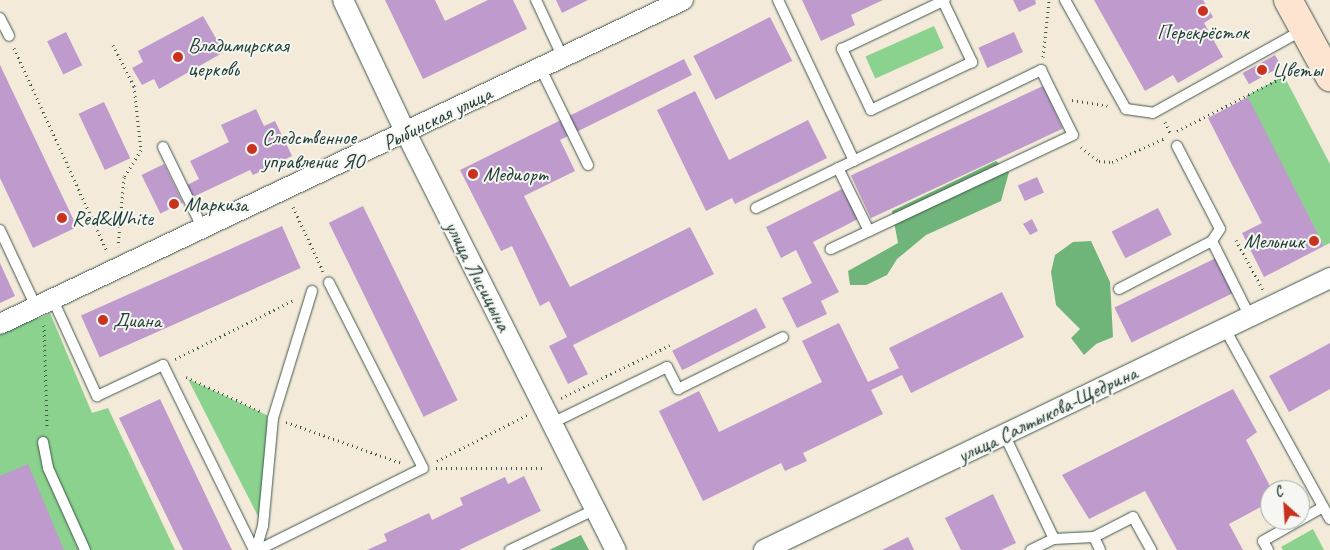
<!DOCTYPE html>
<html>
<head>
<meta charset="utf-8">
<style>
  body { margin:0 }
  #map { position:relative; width:1330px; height:550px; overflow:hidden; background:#f3ead9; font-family:Caveat,sans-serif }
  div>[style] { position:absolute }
  .green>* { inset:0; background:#8ad28d; transform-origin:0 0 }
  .forest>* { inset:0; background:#6fb478 }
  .building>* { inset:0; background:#bf9acd; transform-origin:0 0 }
  .path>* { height:3px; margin-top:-1.5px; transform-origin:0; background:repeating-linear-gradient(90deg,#3f574d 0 1px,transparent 0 5px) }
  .roads { filter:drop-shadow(0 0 1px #3f574d) drop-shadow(0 0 1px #3f574d) }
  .service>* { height:10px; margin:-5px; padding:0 5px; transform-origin:5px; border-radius:5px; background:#fff }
  .minor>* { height:20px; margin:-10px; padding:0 10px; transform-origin:10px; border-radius:10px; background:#fff }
  .secondary>* { height:28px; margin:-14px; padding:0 14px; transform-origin:14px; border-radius:14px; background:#fde4d0 }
  .dots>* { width:14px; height:14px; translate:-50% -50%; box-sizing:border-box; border:2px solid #f6f6f2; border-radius:50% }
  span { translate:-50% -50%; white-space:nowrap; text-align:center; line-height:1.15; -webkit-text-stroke:4px #f6f6f2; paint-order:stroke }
  .poi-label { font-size:21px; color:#1f3d34 }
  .left { translate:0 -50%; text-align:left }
  .right { translate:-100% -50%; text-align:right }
  .street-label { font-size:21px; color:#1f3d34 }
  .north { position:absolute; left:1260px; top:480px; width:50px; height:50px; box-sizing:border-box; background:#f6f6f2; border:1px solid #a0aca6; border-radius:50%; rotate:334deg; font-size:14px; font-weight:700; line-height:20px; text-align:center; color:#1f3d34 }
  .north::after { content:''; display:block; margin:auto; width:18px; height:22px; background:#c8321e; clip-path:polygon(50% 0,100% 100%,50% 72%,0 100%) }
</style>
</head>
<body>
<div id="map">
  <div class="green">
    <div style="left:934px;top:26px;width:24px;height:75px;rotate:66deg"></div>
    <div style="clip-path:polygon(1284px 76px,1330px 164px,1330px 243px,1324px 246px,1246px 96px)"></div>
    <div style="clip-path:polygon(50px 313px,92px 413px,108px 408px,175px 550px,0 550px,0 330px,37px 314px,38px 319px)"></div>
    <div style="clip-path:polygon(188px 379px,273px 418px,263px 526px)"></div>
    <div style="clip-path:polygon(1313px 529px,1324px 550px,1283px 550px,1281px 547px)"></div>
  </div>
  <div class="forest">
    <div style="clip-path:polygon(996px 161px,1009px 172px,1001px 201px,926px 235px,897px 259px,887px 275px,866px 285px,850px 285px,848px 271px,898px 243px,892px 211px)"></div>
    <div style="clip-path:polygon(1091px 241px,1110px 282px,1113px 337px,1096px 344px,1084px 355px,1071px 338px,1080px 329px,1056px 305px,1051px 272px,1055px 255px,1073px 242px)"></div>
    <div style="clip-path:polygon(581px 535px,589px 550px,549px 550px)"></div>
  </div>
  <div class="building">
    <div style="clip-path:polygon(385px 0,435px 0,445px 21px,488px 0,513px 0,527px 29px,423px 79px)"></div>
    <div style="clip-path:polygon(556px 0,588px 0,562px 13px)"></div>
    <div style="clip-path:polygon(802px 0,883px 0,851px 15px,855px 25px,821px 41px)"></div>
    <div style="clip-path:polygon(1013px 0,1035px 0,1036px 4px,1019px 12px)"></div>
    <div style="clip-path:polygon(1094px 0,1203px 0,1213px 17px,1204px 23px,1223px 57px,1178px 83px,1173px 75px,1145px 91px)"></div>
    <div style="clip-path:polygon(203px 16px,224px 52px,159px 89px,154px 79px,142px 85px,132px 68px,143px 62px,138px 51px)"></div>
    <div style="left:770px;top:17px;width:49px;height:86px;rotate:63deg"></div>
    <div style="left:66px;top:32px;width:37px;height:21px;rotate:64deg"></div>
    <div style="left:1014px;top:32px;width:22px;height:39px;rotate:66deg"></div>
    <div style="left:1275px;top:55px;width:13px;height:37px;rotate:61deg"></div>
    <div style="clip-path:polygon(684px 59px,692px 75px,560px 140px,575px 171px,524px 196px,570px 287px,690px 227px,714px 274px,573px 345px,588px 374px,568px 384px,549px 346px,567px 337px,549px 301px,540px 306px,512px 246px,501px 251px,460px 170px)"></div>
    <div style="clip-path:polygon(0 65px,77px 227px,33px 248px,0 178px)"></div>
    <div style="left:1043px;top:86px;width:47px;height:212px;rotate:65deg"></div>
    <div style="clip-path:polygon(695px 91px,729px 160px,808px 120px,827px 158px,735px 204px,732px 198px,706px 211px,657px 110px)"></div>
    <div style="clip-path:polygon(1248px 97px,1324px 246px,1264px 277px,1242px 233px,1262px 223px,1208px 118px)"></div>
    <div style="left:104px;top:102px;width:62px;height:28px;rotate:65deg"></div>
    <div style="clip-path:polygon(256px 109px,264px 126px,275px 121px,292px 156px,253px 175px,250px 170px,193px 197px,187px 185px,199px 179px,190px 161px,229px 142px,221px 125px)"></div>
    <div style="left:164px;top:164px;width:43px;height:25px;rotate:64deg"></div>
    <div style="left:1037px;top:177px;width:17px;height:21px;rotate:66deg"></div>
    <div style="clip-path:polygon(842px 189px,858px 219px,813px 242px,839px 292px,821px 301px,827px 314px,797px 328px,782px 298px,812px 283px,796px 250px,781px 258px,766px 227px)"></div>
    <div style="left:363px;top:206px;width:216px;height:38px;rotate:64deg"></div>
    <div style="left:1158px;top:208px;width:30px;height:52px;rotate:63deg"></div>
    <div style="clip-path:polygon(1032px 219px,1038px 231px,1030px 235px,1023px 224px)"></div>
    <div style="left:282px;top:226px;width:46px;height:220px;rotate:66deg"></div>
    <div style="left:1216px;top:258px;width:39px;height:113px;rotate:64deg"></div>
    <div style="clip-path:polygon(0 263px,15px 296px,0 303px)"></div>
    <div style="clip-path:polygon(1002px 292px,1024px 337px,911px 393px,902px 375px,871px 390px,883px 414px,803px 453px,807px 461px,785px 471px,781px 463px,703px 501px,659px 411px,699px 391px,719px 432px,822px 382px,802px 341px,839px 323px,868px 382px,899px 368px,889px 348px)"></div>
    <div style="left:756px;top:308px;width:22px;height:94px;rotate:63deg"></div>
    <div style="clip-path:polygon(1330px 343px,1330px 389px,1289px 412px,1269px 376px)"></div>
    <div style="clip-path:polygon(1233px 389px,1257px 432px,1246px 440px,1272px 490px,1270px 502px,1229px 524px,1243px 550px,1177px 550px,1145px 491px,1089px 519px,1062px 475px)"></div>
    <div style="clip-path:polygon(160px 399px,227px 540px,232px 550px,183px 550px,119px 418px)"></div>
    <div style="clip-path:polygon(28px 464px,64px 550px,0 550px,0 476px)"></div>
    <div style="clip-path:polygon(524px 476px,541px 511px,459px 550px,367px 550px,387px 541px,384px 534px,429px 513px,432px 520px,463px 505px,460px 498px,505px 477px,508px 484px)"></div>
    <div style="clip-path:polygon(993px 494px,1016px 543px,1001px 550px,961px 550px,945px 518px)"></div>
    <div style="clip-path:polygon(908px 537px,914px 550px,882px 550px)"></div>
  </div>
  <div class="path">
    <div style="left:113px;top:45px;width:46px;rotate:62.9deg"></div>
    <div style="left:134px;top:86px;width:64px;rotate:83.8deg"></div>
    <div style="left:141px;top:150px;width:32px;rotate:122deg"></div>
    <div style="left:124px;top:177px;width:70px;rotate:94.9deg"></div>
    <div style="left:14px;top:48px;width:223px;rotate:65.4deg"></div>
    <div style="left:1043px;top:57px;width:56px;rotate:-83.9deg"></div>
    <div style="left:1072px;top:100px;width:36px;rotate:9deg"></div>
    <div style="left:1165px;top:122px;width:14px;rotate:65deg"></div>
    <div style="left:1177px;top:131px;width:128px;rotate:-27deg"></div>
    <div style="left:1081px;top:147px;width:23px;rotate:38deg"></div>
    <div style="left:1099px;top:161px;width:13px;rotate:4deg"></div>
    <div style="left:1112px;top:162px;width:58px;rotate:-24.4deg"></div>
    <div style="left:293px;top:207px;width:71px;rotate:64.9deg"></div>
    <div style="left:1236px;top:240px;width:57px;rotate:61.6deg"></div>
    <div style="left:44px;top:325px;width:103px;rotate:88.3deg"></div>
    <div style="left:175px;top:359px;width:133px;rotate:-26.4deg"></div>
    <div style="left:186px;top:377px;width:81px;rotate:24.7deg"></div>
    <div style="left:561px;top:398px;width:121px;rotate:-25.9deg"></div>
    <div style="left:286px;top:422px;width:122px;rotate:19.6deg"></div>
    <div style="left:437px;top:461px;width:101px;rotate:-27.1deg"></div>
    <div style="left:436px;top:468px;width:110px"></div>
  </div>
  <div class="roads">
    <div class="service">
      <div style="left:536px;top:0;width:64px;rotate:65deg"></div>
      <div style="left:778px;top:0;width:178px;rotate:64.7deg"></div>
      <div style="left:1065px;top:0;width:125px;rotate:60.8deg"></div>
      <div style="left:1126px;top:109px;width:27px;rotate:8deg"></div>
      <div style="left:1153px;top:113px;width:171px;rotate:-29deg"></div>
      <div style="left:943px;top:1px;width:68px;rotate:64.6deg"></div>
      <div style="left:972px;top:62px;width:112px;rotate:154.6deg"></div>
      <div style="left:871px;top:110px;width:68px;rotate:-115.4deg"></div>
      <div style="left:842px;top:49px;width:112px;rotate:-25.4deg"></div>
      <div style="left:943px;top:1px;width:2px;rotate:-27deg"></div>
      <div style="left:0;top:18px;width:20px;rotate:63deg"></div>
      <div style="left:541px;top:69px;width:107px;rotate:63.9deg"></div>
      <div style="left:1177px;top:146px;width:93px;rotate:62.6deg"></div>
      <div style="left:1220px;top:229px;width:14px;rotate:124deg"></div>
      <div style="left:1212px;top:241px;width:85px;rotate:63.4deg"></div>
      <div style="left:163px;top:147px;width:91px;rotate:64deg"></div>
      <div style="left:838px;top:168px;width:70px;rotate:63.8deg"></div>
      <div style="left:756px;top:208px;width:317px;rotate:-25.8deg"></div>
      <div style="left:1041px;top:70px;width:72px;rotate:63.8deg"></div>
      <div style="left:1073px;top:135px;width:268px;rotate:154.8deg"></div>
      <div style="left:0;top:230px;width:85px;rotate:64.9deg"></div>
      <div style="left:1119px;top:289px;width:105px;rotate:-27.3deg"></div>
      <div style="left:53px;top:300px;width:106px;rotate:65.4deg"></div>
      <div style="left:97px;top:396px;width:73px;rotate:-25.2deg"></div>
      <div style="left:163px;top:365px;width:206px;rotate:63.8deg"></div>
      <div style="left:1225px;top:329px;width:217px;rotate:61.1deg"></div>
      <div style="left:552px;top:423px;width:128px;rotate:-26deg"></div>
      <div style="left:667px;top:367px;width:25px;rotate:63deg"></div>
      <div style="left:678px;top:389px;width:117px;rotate:-26.3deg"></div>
      <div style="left:1004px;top:434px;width:116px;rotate:64.5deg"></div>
      <div style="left:1054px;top:539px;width:40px;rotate:-2.9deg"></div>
      <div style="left:1094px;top:537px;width:14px;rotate:65deg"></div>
      <div style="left:43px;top:442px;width:26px;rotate:79deg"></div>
      <div style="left:48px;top:468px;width:90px;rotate:65.7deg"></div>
      <div style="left:1094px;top:537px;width:44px;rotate:-27.1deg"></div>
      <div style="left:1133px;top:517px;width:38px;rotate:61deg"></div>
      <div style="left:256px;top:550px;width:25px;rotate:-74deg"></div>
      <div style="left:263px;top:526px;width:108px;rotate:-84.7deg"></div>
      <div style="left:273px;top:418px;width:133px;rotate:-72.9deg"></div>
      <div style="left:258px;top:550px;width:184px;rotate:-26.4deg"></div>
      <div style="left:423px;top:468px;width:208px;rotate:-116.9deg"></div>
      <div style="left:510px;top:550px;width:95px;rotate:-25.5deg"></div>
      <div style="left:1031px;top:550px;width:25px;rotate:-26deg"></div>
      <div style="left:1268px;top:550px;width:10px;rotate:-119deg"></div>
      <div style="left:1263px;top:541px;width:69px;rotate:-29.5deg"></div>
    </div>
    <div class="minor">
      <div style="left:343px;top:0;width:147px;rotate:64.7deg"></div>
      <div style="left:406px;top:133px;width:467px;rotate:63.3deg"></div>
      <div style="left:0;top:324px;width:756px;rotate:-25.38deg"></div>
      <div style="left:764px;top:550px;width:628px;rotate:-25.67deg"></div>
    </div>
    <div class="secondary">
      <div style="left:1288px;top:0;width:88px;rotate:61.4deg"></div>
    </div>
  </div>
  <div class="dots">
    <div style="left:1203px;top:11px;background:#c8321e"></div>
    <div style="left:178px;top:57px;background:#c8321e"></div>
    <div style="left:1262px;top:70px;background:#c8321e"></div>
    <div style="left:252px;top:149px;background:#c8321e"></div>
    <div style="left:473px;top:174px;background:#c8321e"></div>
    <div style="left:174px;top:204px;background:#c8321e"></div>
    <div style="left:62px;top:218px;background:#c8321e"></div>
    <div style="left:1314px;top:241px;background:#c8321e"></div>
    <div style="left:103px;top:320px;background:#c8321e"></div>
  </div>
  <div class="poi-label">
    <span style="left:1203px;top:32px">Перекрёсток</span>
    <span class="left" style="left:188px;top:57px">Владимирская<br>церковь</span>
    <span class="left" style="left:1272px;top:70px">Цветы</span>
    <span class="left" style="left:262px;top:149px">Следственное<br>управление ЯО</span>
    <span class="left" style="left:483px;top:174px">Медиорт</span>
    <span class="left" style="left:184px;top:204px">Маркиза</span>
    <span class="left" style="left:72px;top:218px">Red&amp;White</span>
    <span class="right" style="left:1304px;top:241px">Мельник</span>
    <span class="left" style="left:113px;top:320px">Диана</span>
  </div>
  <div class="street-label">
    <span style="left:437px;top:118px;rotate:-26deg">Рыбинская улица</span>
    <span style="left:478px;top:276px;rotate:63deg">улица Лисицына</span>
    <span style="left:1047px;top:414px;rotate:-26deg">улица Салтыкова-Щедрина</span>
  </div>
  <div class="north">С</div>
</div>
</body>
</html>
